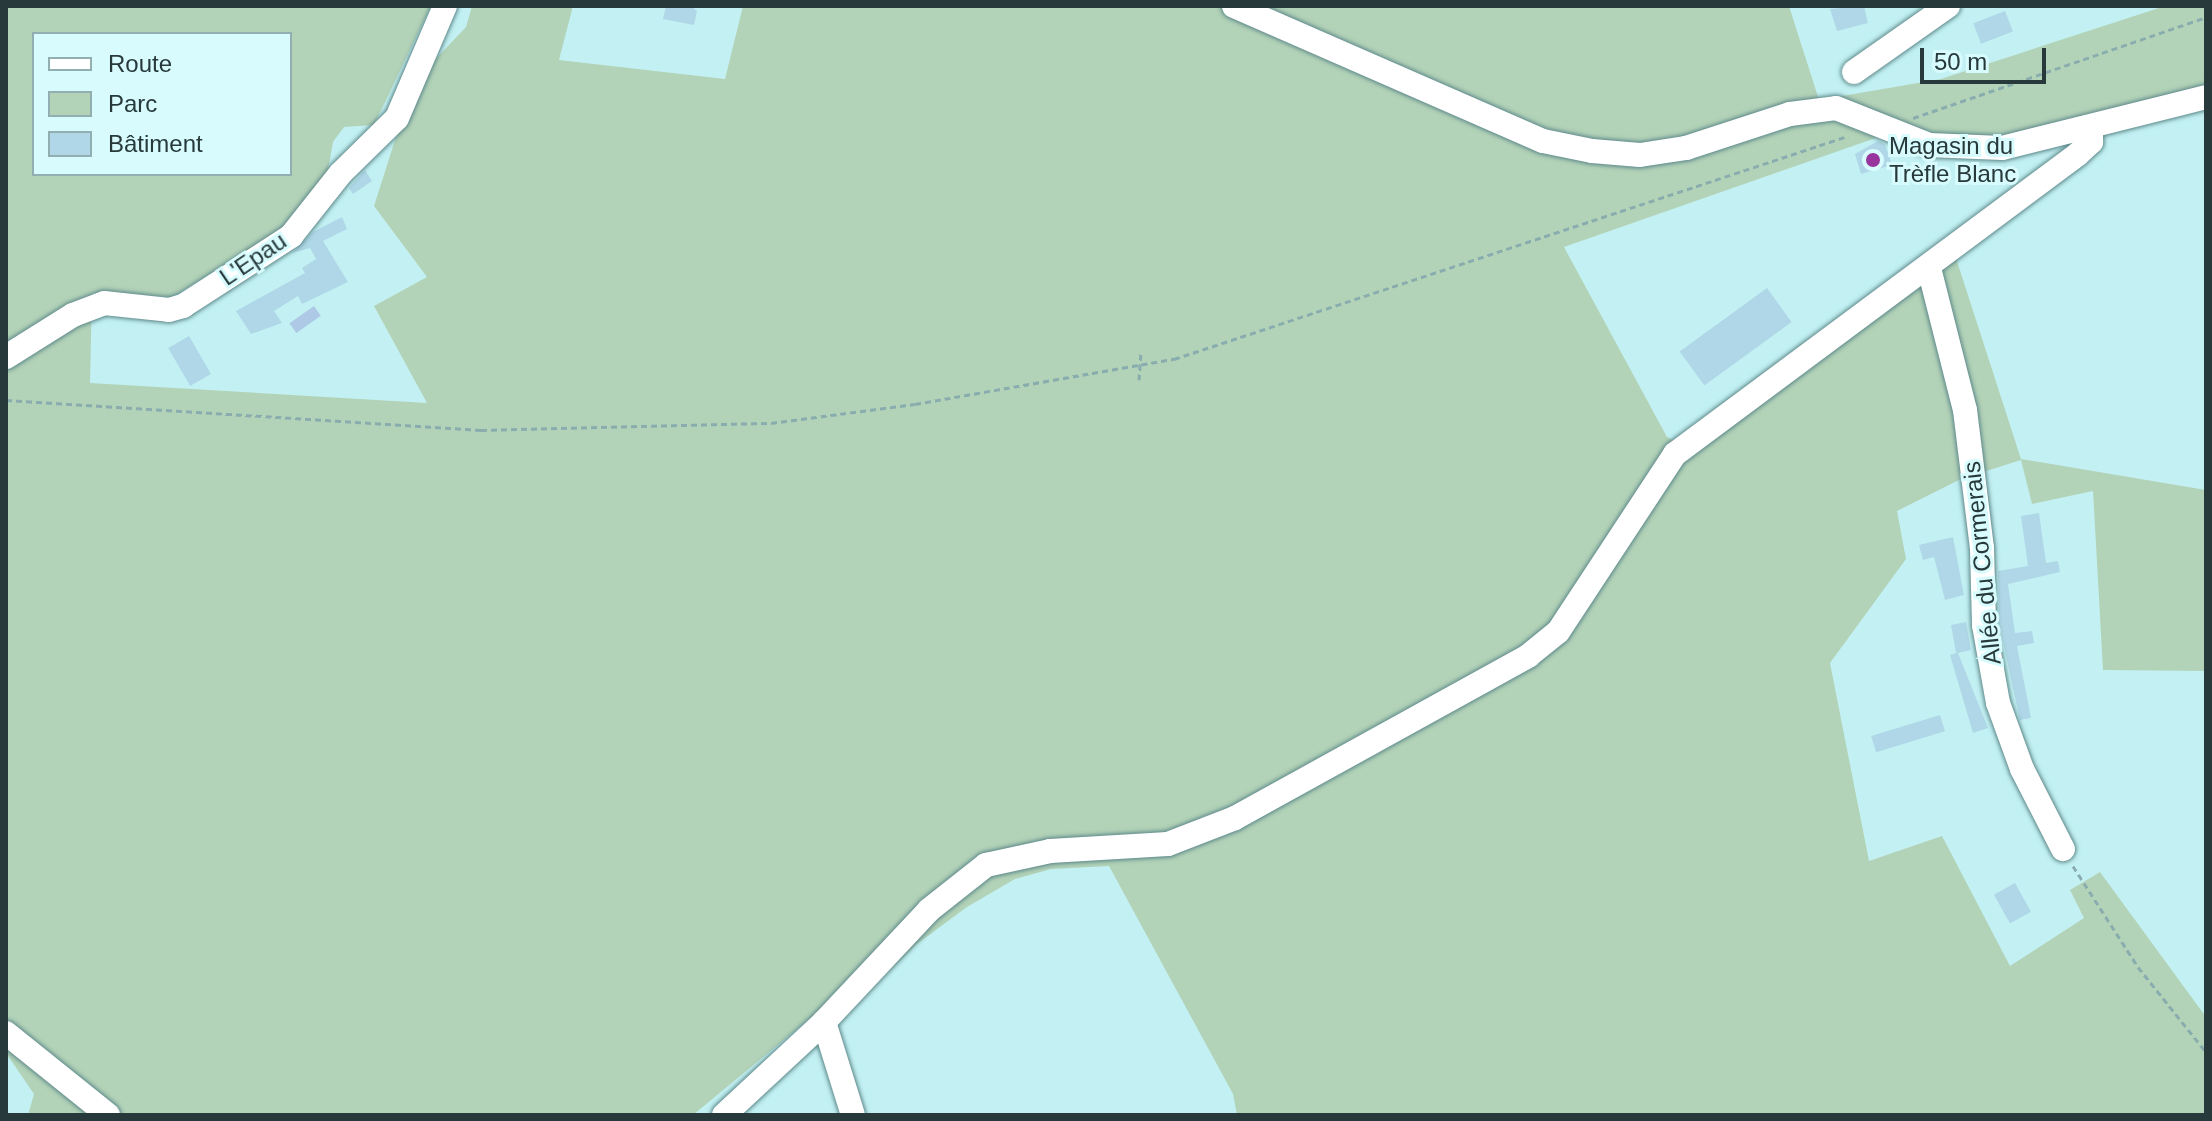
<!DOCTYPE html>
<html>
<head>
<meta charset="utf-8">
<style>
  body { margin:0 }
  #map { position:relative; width:2212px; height:1121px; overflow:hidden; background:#c3f1f3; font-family:Helvetica,sans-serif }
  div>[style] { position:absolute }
  .green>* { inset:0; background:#b3d3b8 }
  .water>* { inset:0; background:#aec9e6; transform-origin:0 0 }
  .building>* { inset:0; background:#afd7e7; transform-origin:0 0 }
  .path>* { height:3px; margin-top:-1.5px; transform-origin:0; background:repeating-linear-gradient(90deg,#89adae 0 6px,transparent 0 10px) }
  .roads { filter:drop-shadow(0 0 2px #5e898b) drop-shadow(0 0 2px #5e898b) }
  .minor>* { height:24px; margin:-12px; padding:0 12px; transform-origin:12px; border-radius:12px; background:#fff }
  .dots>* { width:22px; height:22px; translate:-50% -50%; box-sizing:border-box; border:4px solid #d8fcfe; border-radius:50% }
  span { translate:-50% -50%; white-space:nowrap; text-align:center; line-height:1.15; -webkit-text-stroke:6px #d8fcfe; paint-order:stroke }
  .poi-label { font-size:24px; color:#27393a }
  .left { translate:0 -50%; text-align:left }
  .street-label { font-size:24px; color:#27393a }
  .frame { position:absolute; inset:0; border:8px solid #27393a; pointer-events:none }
  .legend { position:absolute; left:32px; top:32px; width:260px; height:144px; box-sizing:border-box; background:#d8fcfe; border:2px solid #91aeb0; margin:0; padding:10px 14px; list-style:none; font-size:24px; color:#27393a }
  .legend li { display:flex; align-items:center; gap:16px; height:40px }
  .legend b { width:40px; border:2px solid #91aeb0 }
  .scale { position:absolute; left:1920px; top:48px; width:126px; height:36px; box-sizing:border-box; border:4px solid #27393a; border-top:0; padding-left:10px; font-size:24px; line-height:28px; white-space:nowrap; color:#27393a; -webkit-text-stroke:6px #d8fcfe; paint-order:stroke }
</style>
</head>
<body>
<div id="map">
  <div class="green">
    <div style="clip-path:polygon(evenodd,6px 6px,431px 6px,374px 125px,344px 127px,333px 142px,327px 176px,279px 232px,172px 297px,92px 293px,90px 383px,427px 403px,374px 306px,427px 277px,374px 206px,395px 140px,430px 65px,466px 27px,472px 6px,573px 6px,559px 60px,725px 79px,743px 6px,1789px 6px,1819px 100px,1941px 79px,2165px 6px,2206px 6px,2206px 88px,2004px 138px,1963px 141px,1910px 126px,1564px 247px,1667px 437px,1691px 451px,1955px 255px,2021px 459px,2206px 490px,2206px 671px,2103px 670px,2093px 491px,2032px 504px,2021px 460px,1961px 479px,1897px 511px,1906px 559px,1830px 663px,1869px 861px,1942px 836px,2010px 966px,2084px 918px,2070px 890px,2100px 872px,2206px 1017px,2206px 1115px,1237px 1115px,1233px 1094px,1109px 866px,1051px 869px,1015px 879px,967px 907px,917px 944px,838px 1020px,831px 1001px,693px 1115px,28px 1115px,34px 1094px,6px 1053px,6px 6px,34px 34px,290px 34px,290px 174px,34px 174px,34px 34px)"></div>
  </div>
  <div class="water">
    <div style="left:314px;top:306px;width:12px;height:30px;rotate:55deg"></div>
  </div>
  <div class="building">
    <div style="clip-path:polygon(666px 6px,691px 6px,697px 11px,694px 25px,663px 19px)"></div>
    <div style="clip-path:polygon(1864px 6px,1868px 23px,1837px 31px,1830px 9px)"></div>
    <div style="left:2005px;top:11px;width:22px;height:34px;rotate:69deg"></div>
    <div style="clip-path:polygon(1878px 141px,1885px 144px,1892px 165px,1861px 174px,1855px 154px)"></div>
    <div style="clip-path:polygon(365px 170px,372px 181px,353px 194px,349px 188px)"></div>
    <div style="clip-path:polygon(342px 217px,347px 229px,323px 241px,348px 282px,302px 304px,298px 296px,274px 311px,282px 323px,251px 334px,236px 311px,305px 273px,302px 268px,316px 259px,310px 248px,292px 253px,313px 232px)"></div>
    <div style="left:1767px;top:288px;width:42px;height:108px;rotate:54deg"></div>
    <div style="left:189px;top:336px;width:44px;height:24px;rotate:60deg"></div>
    <div style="clip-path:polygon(2039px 513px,2046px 563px,2058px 561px,2060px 572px,2008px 584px,2015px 633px,2032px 631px,2034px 643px,2017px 646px,2031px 718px,2020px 720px,1999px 623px,1998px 571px,2028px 566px,2021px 516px)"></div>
    <div style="clip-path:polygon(1953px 537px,1964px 595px,1945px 600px,1934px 557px,1923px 560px,1919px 545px)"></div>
    <div style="clip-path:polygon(1966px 622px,1971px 650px,1958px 653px,1988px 728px,1973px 733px,1950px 655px,1956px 653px,1951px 625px)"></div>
    <div style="left:1940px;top:715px;width:17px;height:72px;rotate:73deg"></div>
    <div style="left:2015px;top:883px;width:33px;height:24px;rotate:61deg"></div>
  </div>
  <div class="path">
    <div style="left:1913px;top:118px;width:310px;rotate:-19deg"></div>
    <div style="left:1139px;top:380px;width:29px;rotate:-86deg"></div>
    <div style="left:6px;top:400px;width:476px;rotate:3.6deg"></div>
    <div style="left:481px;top:430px;width:290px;rotate:-1.4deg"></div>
    <div style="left:771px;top:423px;width:145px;rotate:-7.5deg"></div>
    <div style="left:915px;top:404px;width:263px;rotate:-9.9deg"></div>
    <div style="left:1174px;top:359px;width:710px;rotate:-18.31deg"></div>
    <div style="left:2073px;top:866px;width:120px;rotate:57.2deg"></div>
    <div style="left:2138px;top:967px;width:109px;rotate:51.3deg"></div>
  </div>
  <div class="roads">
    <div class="minor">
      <div style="left:1234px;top:6px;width:337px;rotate:23.6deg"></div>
      <div style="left:1543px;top:141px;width:50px;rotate:11.5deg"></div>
      <div style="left:1592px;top:151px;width:48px;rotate:4.8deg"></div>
      <div style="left:1640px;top:155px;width:47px;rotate:-8.7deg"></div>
      <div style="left:1686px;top:148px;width:109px;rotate:-18.1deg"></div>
      <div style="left:1790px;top:114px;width:46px;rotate:-7.4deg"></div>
      <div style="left:1836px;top:108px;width:100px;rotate:21.7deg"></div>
      <div style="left:1929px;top:145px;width:73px;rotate:2.4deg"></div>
      <div style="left:2002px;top:148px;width:210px;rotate:-14deg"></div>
      <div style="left:1854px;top:72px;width:115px;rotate:-35.1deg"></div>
      <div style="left:1929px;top:268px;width:146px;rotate:75.8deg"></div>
      <div style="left:1965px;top:410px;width:139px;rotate:83deg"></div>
      <div style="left:1982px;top:548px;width:77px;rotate:88.5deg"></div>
      <div style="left:1984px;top:625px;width:79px;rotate:79.8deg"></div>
      <div style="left:1998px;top:703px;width:70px;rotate:70deg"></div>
      <div style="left:2022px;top:769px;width:90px;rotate:62.9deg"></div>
      <div style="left:6px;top:357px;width:79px;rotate:-32.1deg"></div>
      <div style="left:73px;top:315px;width:33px;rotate:-21deg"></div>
      <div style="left:104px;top:303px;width:65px;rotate:6.1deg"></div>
      <div style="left:169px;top:310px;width:15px;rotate:-16deg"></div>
      <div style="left:183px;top:306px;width:129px;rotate:-32.9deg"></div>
      <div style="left:291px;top:236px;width:80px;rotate:-51.6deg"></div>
      <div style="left:341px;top:173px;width:78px;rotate:-44.5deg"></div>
      <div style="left:397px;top:118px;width:122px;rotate:-66.8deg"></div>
      <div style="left:824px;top:1022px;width:97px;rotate:72.7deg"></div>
      <div style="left:6px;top:1033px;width:131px;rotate:38.8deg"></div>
      <div style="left:724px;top:1115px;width:137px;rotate:-42.9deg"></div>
      <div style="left:824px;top:1022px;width:154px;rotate:-46.8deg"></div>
      <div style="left:929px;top:910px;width:73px;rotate:-38.3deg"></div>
      <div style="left:986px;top:865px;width:66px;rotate:-12.3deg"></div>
      <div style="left:1050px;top:851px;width:118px;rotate:-3.4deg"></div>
      <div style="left:1168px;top:844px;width:72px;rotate:-21.2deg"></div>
      <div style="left:1235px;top:818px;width:335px;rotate:-28.9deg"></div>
      <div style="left:1528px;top:656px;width:38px;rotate:-39deg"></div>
      <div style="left:1558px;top:632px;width:213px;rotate:-56.7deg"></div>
      <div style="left:1675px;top:454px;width:502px;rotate:-36.66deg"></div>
      <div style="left:2078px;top:154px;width:18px;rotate:-43deg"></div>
      <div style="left:2091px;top:142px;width:13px;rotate:-90deg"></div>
    </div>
  </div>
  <div class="dots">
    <div style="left:1873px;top:160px;background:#98369d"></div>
  </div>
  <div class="poi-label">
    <span class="left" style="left:1889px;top:160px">Magasin du<br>Trèfle Blanc</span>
  </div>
  <div class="street-label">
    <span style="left:253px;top:259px;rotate:-34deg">L'Epau</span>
    <span style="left:1982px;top:563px;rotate:-96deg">Allée du Cormerais</span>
  </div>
  <div class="frame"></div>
  <ul class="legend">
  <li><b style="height:10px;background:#fff"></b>Route</li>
  <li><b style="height:22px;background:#b3d3b8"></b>Parc</li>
  <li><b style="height:22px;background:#afd7e7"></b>Bâtiment</li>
  </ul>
  <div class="scale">50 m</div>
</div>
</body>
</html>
